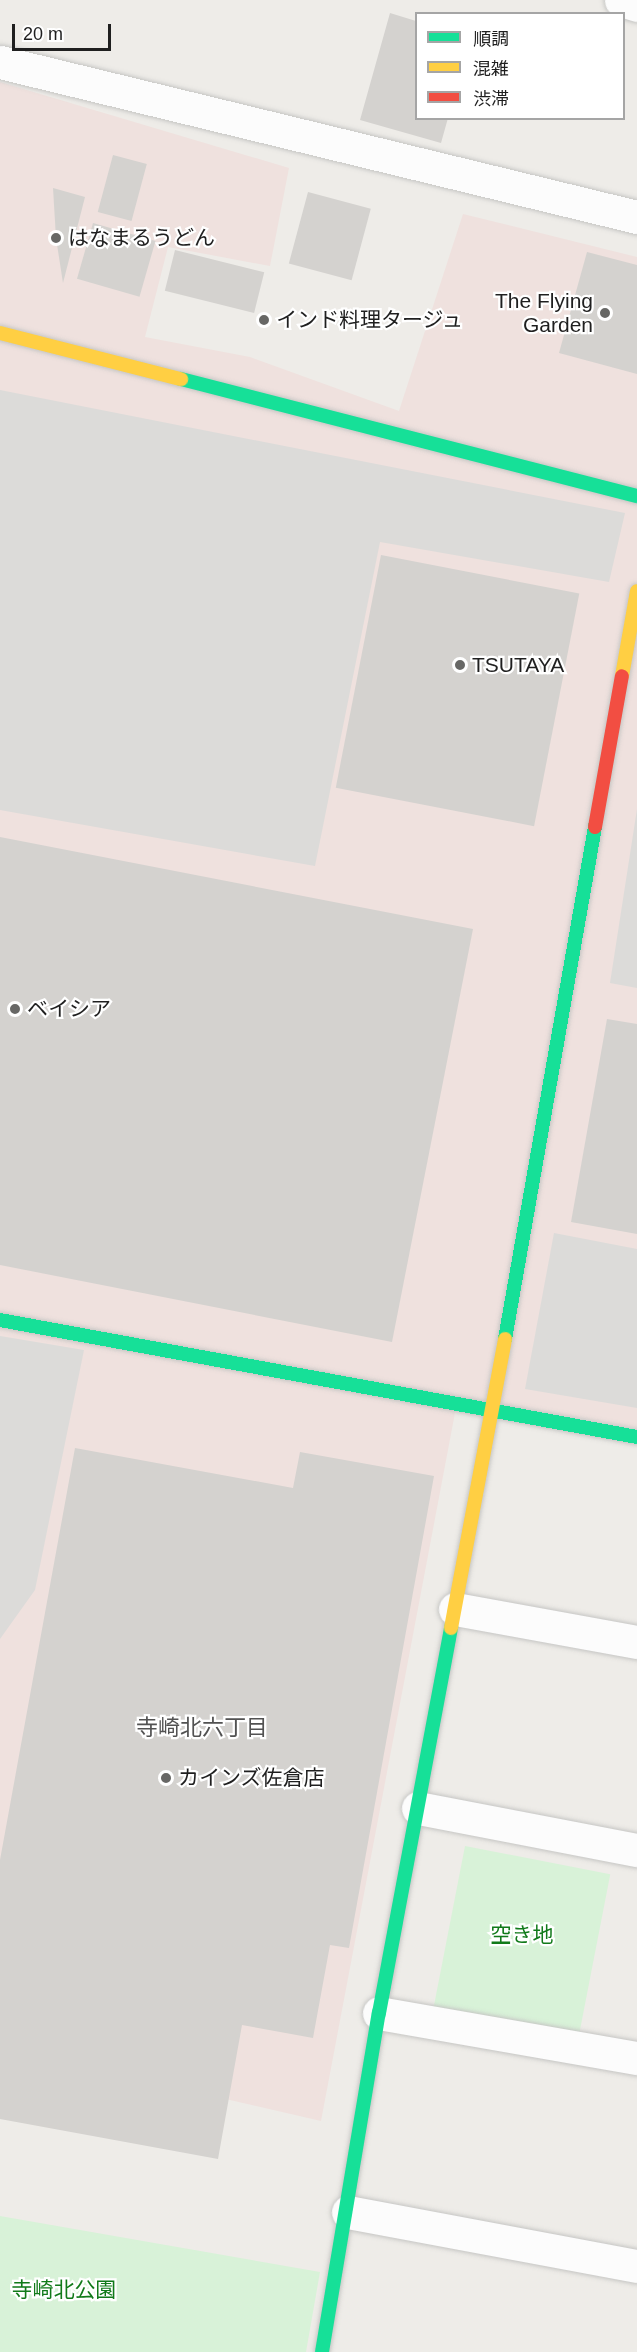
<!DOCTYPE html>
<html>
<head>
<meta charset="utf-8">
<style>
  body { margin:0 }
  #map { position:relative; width:637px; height:2352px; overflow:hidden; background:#eeece8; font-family:Arial,"Noto Sans JP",sans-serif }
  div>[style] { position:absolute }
  .commercial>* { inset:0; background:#efe1de }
  .religious>* { inset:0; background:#dcdbd9 }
  .park>* { inset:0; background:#d8f2d8; transform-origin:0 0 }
  .building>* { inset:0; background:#d4d2cf; transform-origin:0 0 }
  .roads { filter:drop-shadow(0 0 2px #c6c6c4) drop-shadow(0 0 2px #c6c6c4) }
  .street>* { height:33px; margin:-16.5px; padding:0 16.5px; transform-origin:16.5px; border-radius:16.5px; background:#fcfcfc }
  .fast>* { height:14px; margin:-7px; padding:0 7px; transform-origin:7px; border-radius:7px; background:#16e098 }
  .slow>* { height:14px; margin:-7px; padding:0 7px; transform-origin:7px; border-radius:7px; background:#ffcf43 }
  .jam>* { height:14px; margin:-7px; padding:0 7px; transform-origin:7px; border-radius:7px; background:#f24e42 }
  .dots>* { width:16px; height:16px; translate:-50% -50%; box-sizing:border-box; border:3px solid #fff; border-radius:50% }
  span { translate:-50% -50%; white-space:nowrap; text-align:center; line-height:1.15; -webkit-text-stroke:4.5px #fff; paint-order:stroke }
  .poi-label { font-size:21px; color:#1f1f1f }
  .left { translate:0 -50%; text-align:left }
  .right { translate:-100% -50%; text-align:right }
  .park-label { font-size:21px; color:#117a1a }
  .neighbourhood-label { font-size:22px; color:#525252 }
  .legend { position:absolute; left:415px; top:12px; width:210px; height:108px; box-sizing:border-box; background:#fff; border:2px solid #a5a5a5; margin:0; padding:8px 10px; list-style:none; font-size:18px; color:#1f1f1f }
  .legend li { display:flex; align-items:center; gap:12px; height:30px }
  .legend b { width:30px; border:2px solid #a5a5a5 }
  .scale { position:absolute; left:12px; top:24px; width:99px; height:27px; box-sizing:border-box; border:3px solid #1f1f1f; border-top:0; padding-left:8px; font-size:18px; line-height:21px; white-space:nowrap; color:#1f1f1f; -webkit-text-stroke:4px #fff; paint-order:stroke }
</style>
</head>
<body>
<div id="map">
  <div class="commercial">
    <div style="clip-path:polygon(0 82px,289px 168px,270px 266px,168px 247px,145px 337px,250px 357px,399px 411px,463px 214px,637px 257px,637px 1428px,458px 1397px,321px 2121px,0 2047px)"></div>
  </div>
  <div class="religious">
    <div style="clip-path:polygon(0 390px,625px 513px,609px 582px,380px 542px,315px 866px,0 810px)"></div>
    <div style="clip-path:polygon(637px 809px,637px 988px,610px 983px)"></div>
    <div style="clip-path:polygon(554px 1233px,637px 1249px,637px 1408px,525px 1389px)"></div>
    <div style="clip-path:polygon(0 1336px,84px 1350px,35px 1590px,0 1639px)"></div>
  </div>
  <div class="park">
    <div style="left:465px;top:1846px;width:148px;height:171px;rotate:11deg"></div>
    <div style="clip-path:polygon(0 2216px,320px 2272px,306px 2352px,0 2352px)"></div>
  </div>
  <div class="building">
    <div style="clip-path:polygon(390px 13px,416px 21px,416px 118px,448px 118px,441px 143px,360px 120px)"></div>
    <div style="left:113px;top:155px;width:35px;height:59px;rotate:15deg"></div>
    <div style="clip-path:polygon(53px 188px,85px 197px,63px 283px,56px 238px)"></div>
    <div style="left:308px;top:192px;width:65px;height:74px;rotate:15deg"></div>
    <div style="left:93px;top:223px;width:65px;height:58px;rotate:16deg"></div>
    <div style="left:175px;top:250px;width:92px;height:42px;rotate:14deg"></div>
    <div style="clip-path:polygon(587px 252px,637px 265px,637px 374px,559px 353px)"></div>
    <div style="left:381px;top:555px;width:202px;height:237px;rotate:11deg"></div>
    <div style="clip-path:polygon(0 837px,473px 929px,392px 1342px,0 1265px)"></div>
    <div style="clip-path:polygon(607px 1019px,637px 1024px,637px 1234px,571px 1222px)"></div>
    <div style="clip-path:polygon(75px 1448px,293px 1488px,300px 1452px,434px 1476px,349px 1948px,330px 1945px,313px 2038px,242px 2025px,218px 2159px,0 2119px,0 1860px)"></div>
  </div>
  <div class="roads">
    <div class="street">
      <div style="left:621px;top:0;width:17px;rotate:17deg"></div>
      <div style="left:0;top:62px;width:656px;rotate:13.68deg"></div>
      <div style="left:455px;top:1609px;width:185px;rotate:10.3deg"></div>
      <div style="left:418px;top:1808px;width:223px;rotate:10.9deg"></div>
      <div style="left:379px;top:2013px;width:262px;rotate:9.9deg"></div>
      <div style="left:348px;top:2212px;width:294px;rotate:10.6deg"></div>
    </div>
    <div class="fast">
      <div style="left:181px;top:379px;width:471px;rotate:14.4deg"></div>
      <div style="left:0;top:1320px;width:648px;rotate:10.41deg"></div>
      <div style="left:505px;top:1339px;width:520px;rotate:-80.03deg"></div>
      <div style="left:322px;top:2352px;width:344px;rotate:-80.5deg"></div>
      <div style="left:379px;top:2013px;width:392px;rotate:-79.4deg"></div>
    </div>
    <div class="slow">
      <div style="left:0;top:333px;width:187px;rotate:14.3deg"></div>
      <div style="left:622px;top:676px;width:86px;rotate:-80deg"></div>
      <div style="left:451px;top:1628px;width:294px;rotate:-79.4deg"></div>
    </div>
    <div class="jam">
      <div style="left:595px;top:827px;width:153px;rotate:-79.9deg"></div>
    </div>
  </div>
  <div class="dots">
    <div style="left:56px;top:238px;background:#676765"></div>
    <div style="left:605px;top:313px;background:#676765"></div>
    <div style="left:264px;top:320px;background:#676765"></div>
    <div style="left:460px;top:665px;background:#676765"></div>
    <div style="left:15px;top:1009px;background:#676765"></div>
    <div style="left:166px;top:1778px;background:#676765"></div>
  </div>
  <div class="poi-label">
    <span class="left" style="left:68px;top:238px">はなまるうどん</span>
    <span class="right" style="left:593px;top:313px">The Flying<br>Garden</span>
    <span class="left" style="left:276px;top:320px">インド料理タージュ</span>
    <span class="left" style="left:472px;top:665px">TSUTAYA</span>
    <span class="left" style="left:27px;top:1009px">ベイシア</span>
    <span class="left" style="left:178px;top:1778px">カインズ佐倉店</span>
  </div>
  <div class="park-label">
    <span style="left:522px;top:1935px">空き地</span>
    <span style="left:64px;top:2290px">寺崎北公園</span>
  </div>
  <div class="neighbourhood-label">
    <span style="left:202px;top:1728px">寺崎北六丁目</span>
  </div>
  <ul class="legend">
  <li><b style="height:8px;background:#16e098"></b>順調</li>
  <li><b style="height:8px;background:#ffcf43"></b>混雑</li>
  <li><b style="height:8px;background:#f24e42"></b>渋滞</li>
  </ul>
  <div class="scale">20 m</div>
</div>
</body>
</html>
